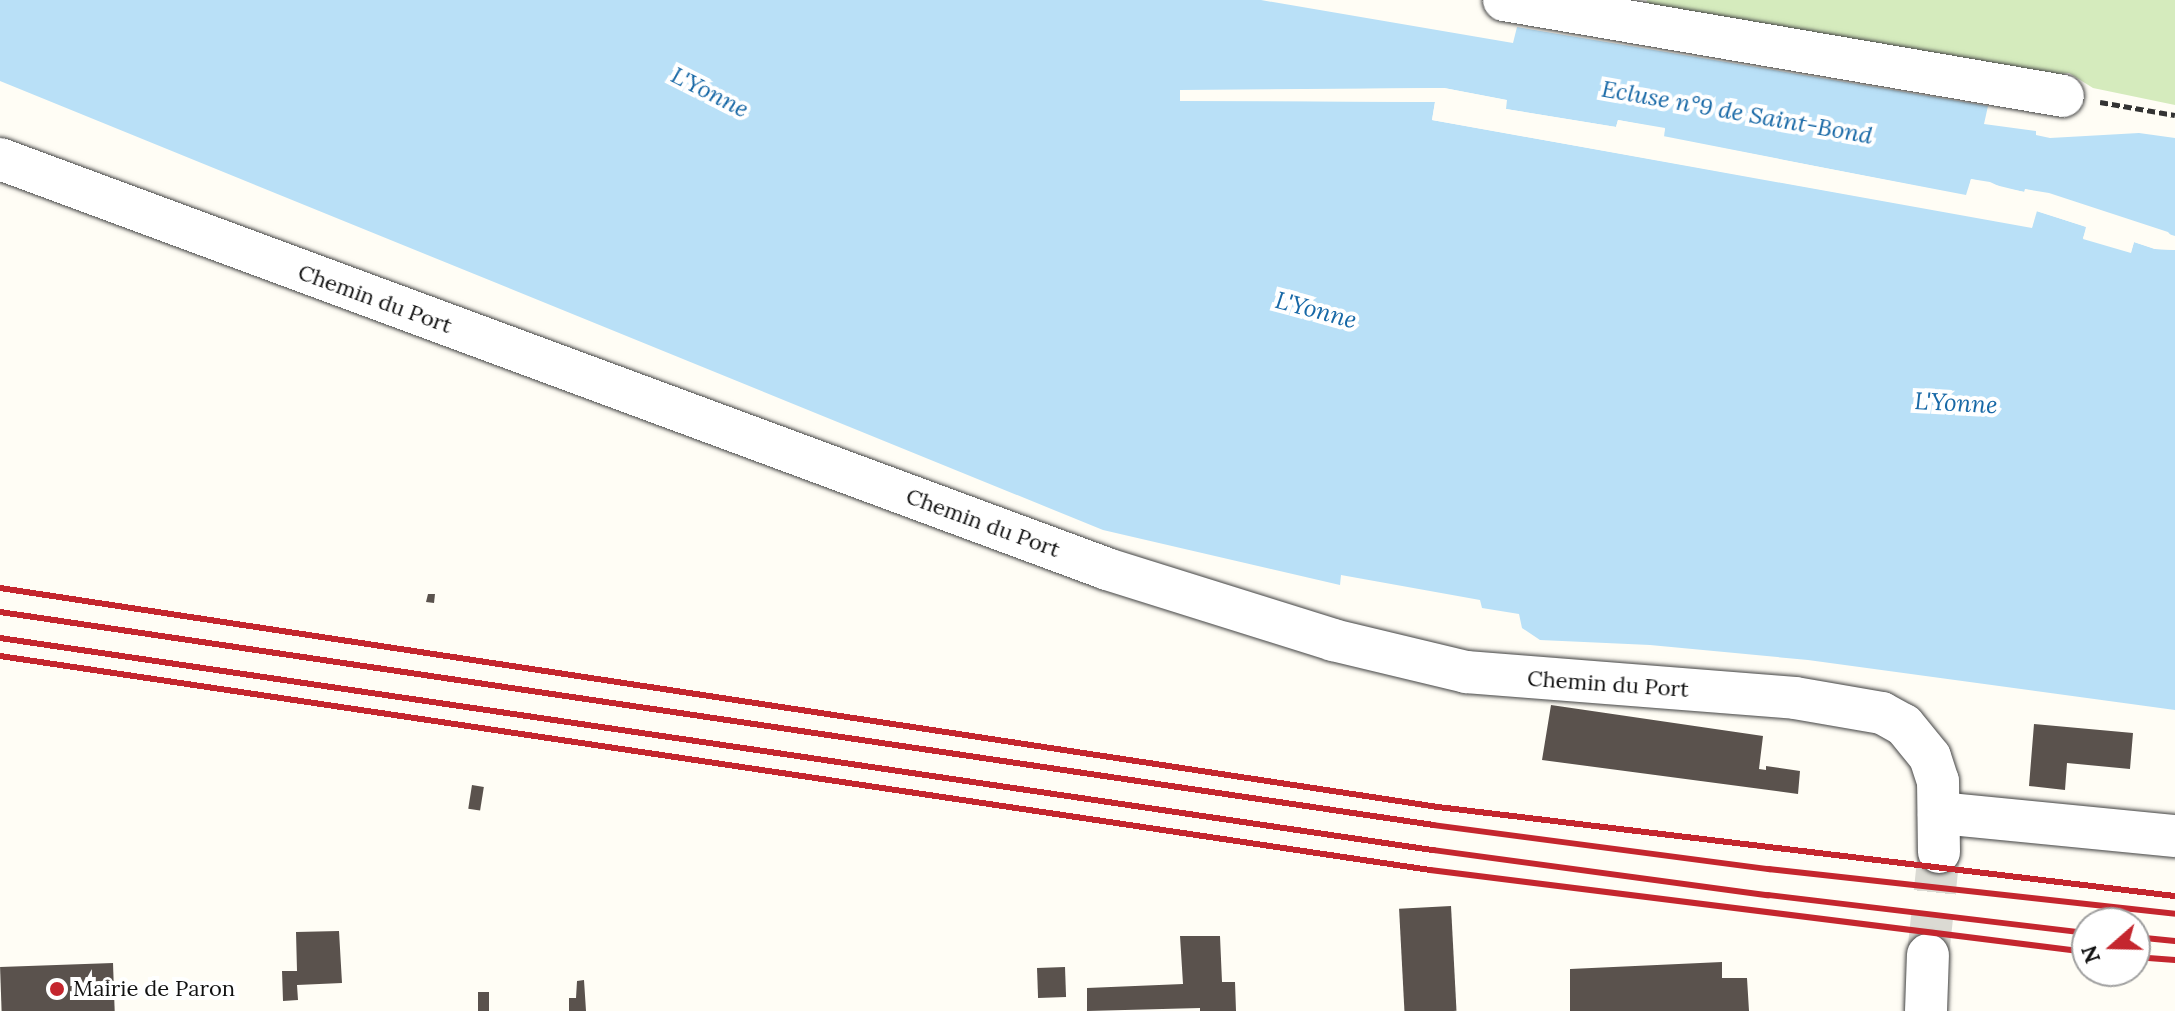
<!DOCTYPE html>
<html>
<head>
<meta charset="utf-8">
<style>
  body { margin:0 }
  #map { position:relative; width:2175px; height:1011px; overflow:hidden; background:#fffdf5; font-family:Lora,serif }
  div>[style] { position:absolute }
  .green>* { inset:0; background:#d5ebbd }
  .water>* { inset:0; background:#b9e0f7 }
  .pier>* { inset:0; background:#fffdf5 }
  .building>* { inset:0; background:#5a524d; transform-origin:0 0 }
  .minor-tunnel>* { height:42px; margin-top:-21px; transform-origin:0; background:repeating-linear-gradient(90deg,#dbdad3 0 42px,transparent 0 63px) }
  .path>* { height:5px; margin-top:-2.5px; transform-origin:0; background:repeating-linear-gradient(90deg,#333 0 8px,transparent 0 12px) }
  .roads { filter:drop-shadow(0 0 2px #444) drop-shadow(0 0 2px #444) }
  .minor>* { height:42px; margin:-21px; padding:0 21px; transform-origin:21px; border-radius:21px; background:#fff }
  .rail>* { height:6px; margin:-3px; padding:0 3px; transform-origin:3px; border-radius:3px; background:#c4262e }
  .dots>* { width:22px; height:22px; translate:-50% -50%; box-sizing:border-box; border:4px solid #fff; border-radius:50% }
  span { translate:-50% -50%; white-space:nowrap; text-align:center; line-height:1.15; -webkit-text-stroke:8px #fff; paint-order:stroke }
  .street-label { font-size:22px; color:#111 }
  .poi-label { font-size:22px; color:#111 }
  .left { translate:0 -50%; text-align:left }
  .water-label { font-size:24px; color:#1768a6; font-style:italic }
  .north { position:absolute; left:2071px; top:907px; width:80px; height:80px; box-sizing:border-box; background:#fff; border:2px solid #a0a0a0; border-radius:50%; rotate:250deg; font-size:22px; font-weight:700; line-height:32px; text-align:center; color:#111 }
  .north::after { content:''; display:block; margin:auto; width:28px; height:36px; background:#c4262e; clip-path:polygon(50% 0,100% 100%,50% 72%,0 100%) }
</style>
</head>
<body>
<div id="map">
  <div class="green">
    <div style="clip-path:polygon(1647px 0,2175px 0,2175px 105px,2093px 88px,2069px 73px,2051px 75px,1644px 14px)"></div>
  </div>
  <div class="water">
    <div style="clip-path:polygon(0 0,1261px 0,1513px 43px,1517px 27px,1988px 106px,1984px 124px,2036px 131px,2036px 135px,2050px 138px,2139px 133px,2175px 138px,2175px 236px,2025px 189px,2025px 192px,2003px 188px,1990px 182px,1971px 179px,1967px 196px,1663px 136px,1665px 129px,1618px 120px,1616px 127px,1506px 109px,1506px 100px,1444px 88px,1180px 91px,1180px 100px,1435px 102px,1432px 120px,2032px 227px,2036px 211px,2087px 227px,2083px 238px,2131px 252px,2134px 242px,2155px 249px,2175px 250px,2175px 710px,1808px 660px,1650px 645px,1540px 640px,1522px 628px,1519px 614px,1482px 608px,1480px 600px,1341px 575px,1340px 585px,1103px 530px,0 81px)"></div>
  </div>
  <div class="pier">
    <div style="clip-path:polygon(1444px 88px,1507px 100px,1506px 109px,1616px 127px,1618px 120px,1665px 128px,1664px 137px,1966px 195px,1971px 179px,2024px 192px,2025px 189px,2049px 193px,2168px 232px,2175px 240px,2048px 197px,2028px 193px,2024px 196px,1974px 184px,1970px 197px,1966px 199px,1663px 140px,1660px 132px,1621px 124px,1615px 131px,1505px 113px,1502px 103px,1444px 92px,1184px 97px,1436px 98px,1439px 102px,1437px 117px,2029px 223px,2033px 209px,2037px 207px,2089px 224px,2088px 236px,2128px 248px,2134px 238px,2175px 246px,2175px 250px,2155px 249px,2134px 242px,2131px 253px,2083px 239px,2086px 227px,2037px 211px,2032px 228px,1432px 120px,1435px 102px,1180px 101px,1180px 90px)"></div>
  </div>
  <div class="building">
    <div style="clip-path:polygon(428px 594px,435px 594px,434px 603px,426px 602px)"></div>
    <div style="clip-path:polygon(1551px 705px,1763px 736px,1759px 769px,1766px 770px,1766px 766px,1800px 771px,1798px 794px,1542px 760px)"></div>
    <div style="clip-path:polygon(2034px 724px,2133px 733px,2130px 769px,2067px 763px,2065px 790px,2029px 786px)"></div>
    <div style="left:472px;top:785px;width:12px;height:24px;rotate:9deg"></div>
    <div style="left:1451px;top:906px;width:105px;height:52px;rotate:87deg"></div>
    <div style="clip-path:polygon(339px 931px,342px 983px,297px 985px,298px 1000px,283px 1001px,282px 971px,297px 971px,296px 932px)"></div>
    <div style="clip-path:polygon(1180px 936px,1220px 936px,1222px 982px,1235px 982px,1236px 1011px,1200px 1011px,1200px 1008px,1087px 1011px,1087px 988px,1183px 984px)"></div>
    <div style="clip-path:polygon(1722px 962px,1722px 978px,1747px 978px,1749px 1011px,1570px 1011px,1570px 969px)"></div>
    <div style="left:113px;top:963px;width:48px;height:113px;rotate:88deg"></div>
    <div style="left:1065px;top:967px;width:30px;height:28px;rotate:88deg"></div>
    <div style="clip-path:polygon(584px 980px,586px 1011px,569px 1011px,569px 998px,576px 998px,577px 981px)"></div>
    <div style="left:489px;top:992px;width:19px;height:11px;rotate:90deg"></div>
  </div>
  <div class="minor-tunnel">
    <div style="left:1928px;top:955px;width:104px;rotate:-83.9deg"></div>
  </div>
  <div class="path">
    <div style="left:2100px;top:102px;width:76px;rotate:9.8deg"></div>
  </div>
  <div class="roads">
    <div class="minor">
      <div style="left:1504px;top:0;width:567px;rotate:9.74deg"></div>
      <div style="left:0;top:159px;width:1180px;rotate:20.32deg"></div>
      <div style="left:1107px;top:569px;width:237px;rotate:17.4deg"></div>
      <div style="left:1333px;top:640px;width:137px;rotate:13.5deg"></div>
      <div style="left:1466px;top:672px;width:330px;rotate:4.5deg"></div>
      <div style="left:1795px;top:698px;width:88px;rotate:9.8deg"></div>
      <div style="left:1882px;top:713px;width:25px;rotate:29deg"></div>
      <div style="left:1904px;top:725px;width:41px;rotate:50.9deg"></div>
      <div style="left:1930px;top:757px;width:25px;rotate:72deg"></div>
      <div style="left:1938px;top:781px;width:71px;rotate:89.2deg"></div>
      <div style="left:1939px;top:813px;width:237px;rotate:5.6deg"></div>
      <div style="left:1926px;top:1011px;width:56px;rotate:-88deg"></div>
    </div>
  </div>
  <div class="rail">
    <div style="left:0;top:588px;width:1455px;rotate:8.66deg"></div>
    <div style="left:1438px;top:807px;width:742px;rotate:6.89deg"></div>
    <div style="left:0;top:612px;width:1449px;rotate:8.45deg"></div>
    <div style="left:1433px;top:825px;width:339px;rotate:7.5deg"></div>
    <div style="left:1769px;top:869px;width:408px;rotate:6.3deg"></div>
    <div style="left:0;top:638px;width:1449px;rotate:8.42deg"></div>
    <div style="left:1433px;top:850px;width:338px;rotate:7.7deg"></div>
    <div style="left:1768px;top:895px;width:321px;rotate:6.8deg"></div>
    <div style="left:0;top:656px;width:1446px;rotate:8.51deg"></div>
    <div style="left:1430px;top:870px;width:662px;rotate:7.11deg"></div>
    <div style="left:2135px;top:937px;width:40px;rotate:5.7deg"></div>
    <div style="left:2135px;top:957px;width:40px;rotate:4.3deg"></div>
  </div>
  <div class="dots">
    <div style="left:57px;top:989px;background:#c4262e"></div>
  </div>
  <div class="street-label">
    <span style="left:375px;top:299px;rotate:20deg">Chemin du Port</span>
    <span style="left:983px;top:523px;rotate:20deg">Chemin du Port</span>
    <span style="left:1608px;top:684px;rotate:4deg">Chemin du Port</span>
  </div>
  <div class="poi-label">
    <span class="left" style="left:73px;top:989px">Mairie de Paron</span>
  </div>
  <div class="water-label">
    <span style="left:710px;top:92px;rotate:27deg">L'Yonne</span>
    <span style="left:1737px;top:112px;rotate:10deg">Ecluse n°9 de Saint-Bond</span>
    <span style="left:1316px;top:310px;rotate:15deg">L'Yonne</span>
    <span style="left:1956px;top:403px;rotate:3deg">L'Yonne</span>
  </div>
  <div class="north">N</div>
</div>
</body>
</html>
